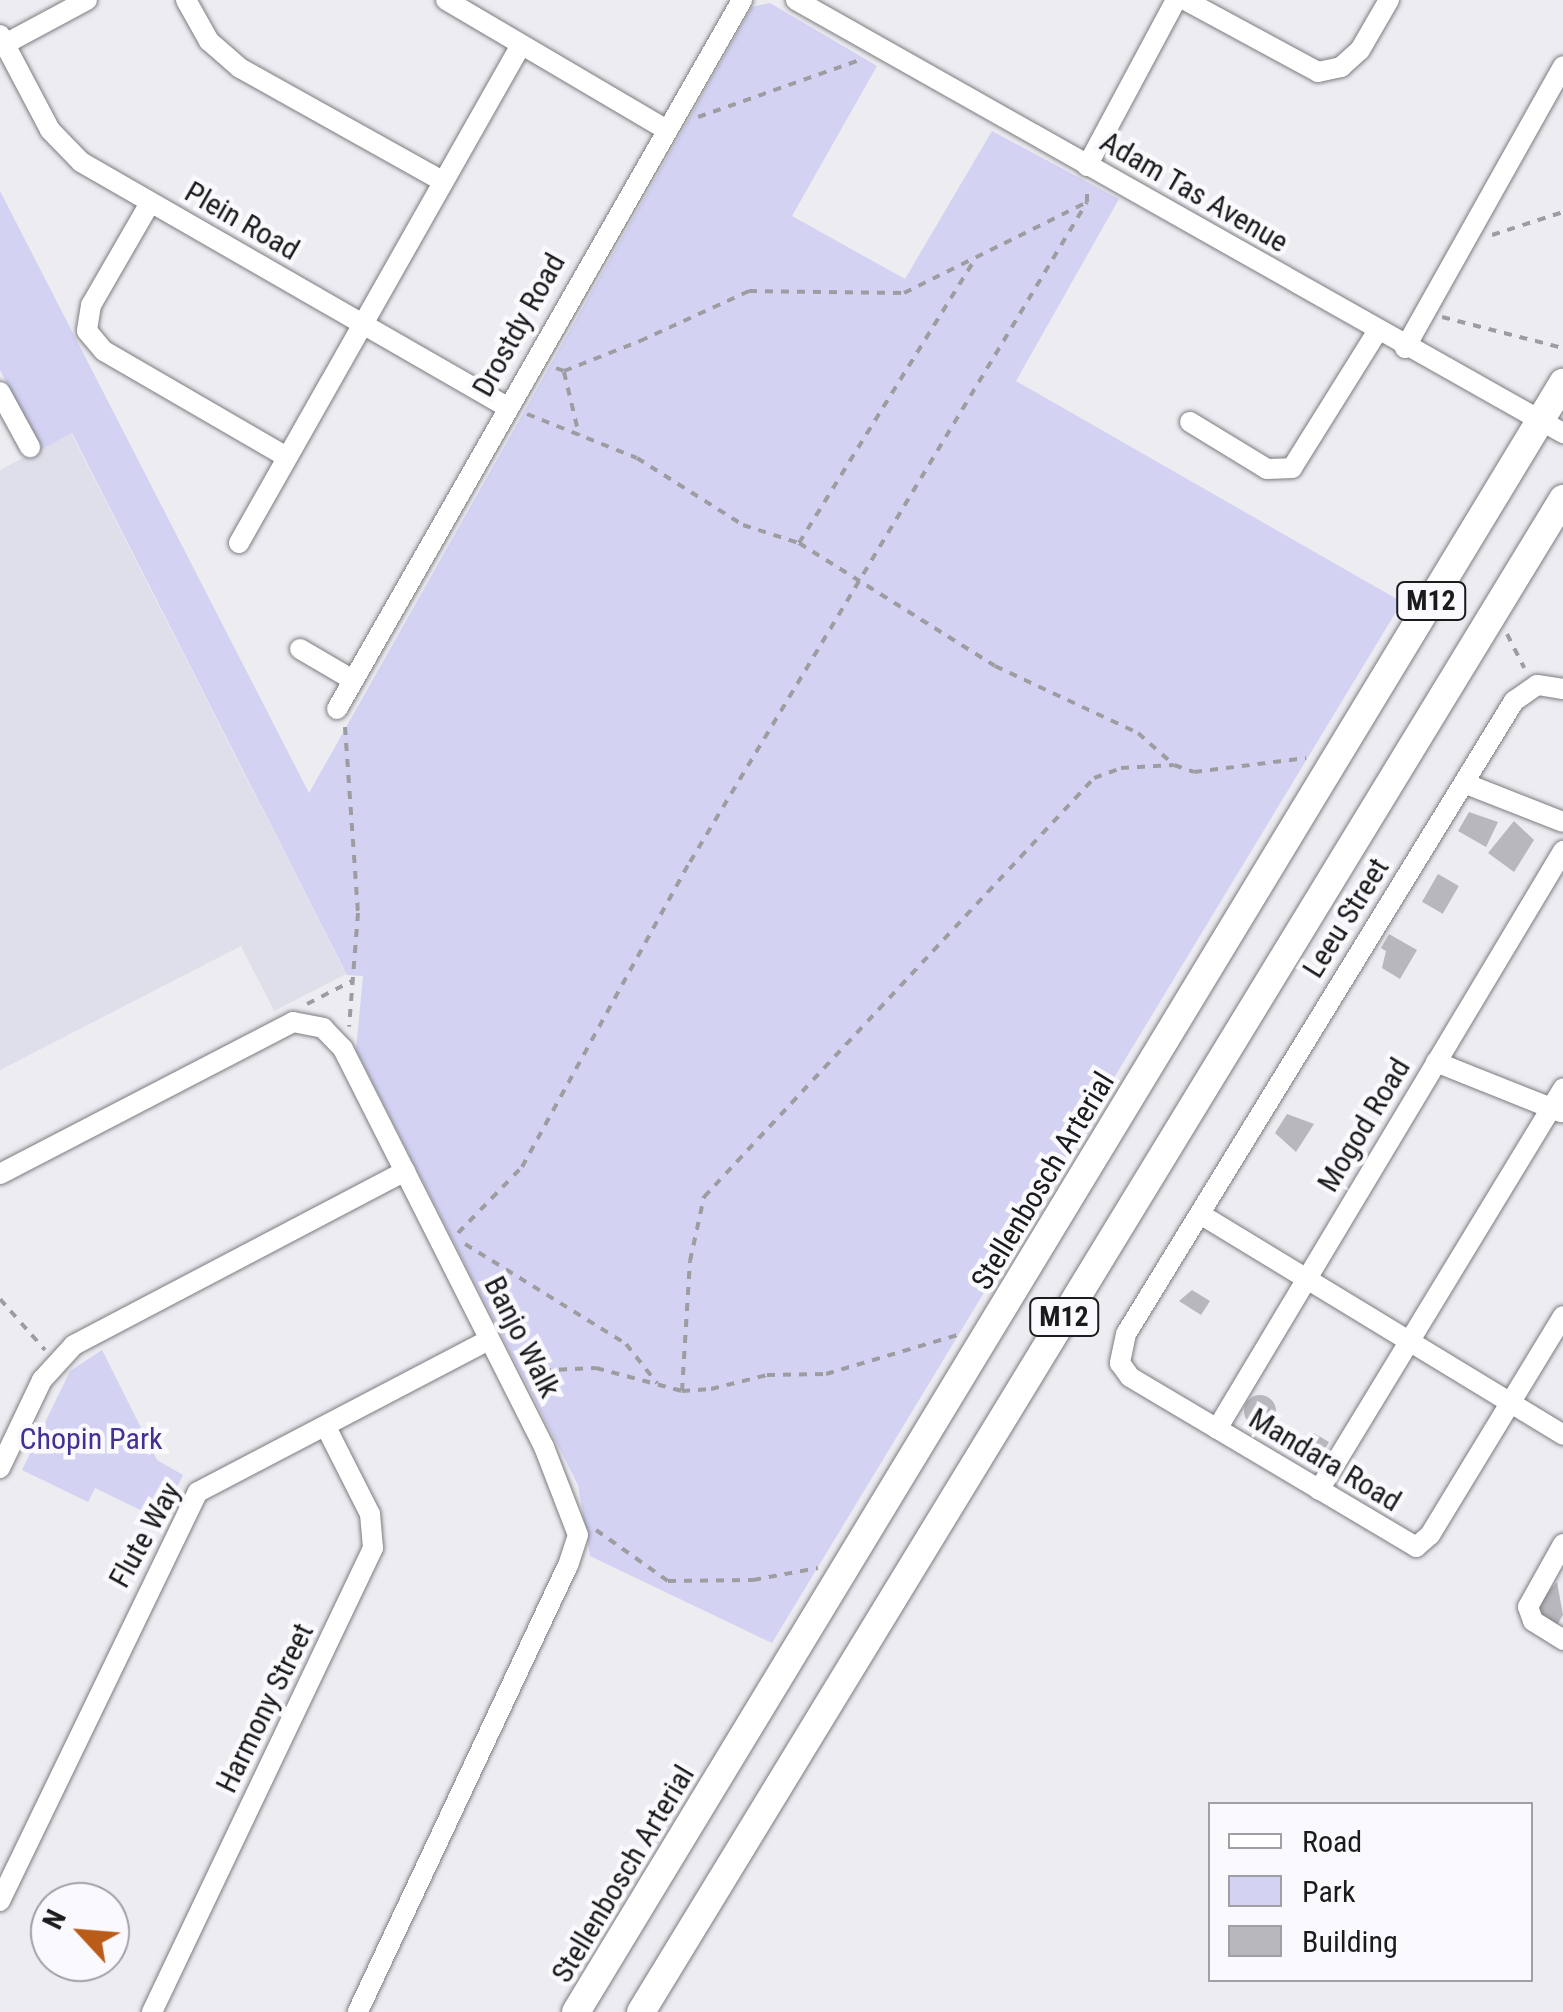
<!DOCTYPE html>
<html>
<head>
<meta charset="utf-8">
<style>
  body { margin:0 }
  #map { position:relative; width:1563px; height:2012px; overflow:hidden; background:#ececf1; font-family:"Roboto Condensed",sans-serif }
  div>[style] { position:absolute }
  .built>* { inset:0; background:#dfdfeb }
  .green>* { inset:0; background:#d3d2f3 }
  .building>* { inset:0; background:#b7b7bc; transform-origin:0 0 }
  .round { border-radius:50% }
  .path>* { height:4px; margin-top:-2px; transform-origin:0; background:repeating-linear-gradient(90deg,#9d9da1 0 8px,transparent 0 16px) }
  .roads { filter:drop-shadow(0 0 2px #7c7c80) drop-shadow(0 0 2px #7c7c80) }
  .minor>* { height:20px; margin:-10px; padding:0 10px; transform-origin:10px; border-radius:10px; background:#fff }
  .major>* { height:28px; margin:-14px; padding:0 14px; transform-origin:14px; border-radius:14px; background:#fff }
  span { translate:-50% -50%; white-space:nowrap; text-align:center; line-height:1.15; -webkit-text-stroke:9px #f9f9fe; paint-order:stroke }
  .shield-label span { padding:2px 8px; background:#f9f9fe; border:2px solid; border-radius:8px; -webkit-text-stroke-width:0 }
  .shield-label { font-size:28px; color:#1b1b1d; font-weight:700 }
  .street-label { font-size:30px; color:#1b1b1d }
  .park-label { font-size:30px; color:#462f94 }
  .legend { position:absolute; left:1208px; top:1802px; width:325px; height:180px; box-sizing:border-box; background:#f9f9fe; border:2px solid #a0a0a4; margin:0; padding:12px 18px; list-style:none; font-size:30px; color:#1b1b1d }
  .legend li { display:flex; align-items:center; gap:20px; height:50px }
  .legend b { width:50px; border:2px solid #a0a0a4 }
  .north { position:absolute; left:30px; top:1882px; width:100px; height:100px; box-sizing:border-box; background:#f9f9fe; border:2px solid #a0a0a4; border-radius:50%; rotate:296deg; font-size:28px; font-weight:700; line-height:40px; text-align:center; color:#1b1b1d }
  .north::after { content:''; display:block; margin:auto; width:35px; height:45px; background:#bb5b18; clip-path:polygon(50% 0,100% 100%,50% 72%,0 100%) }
</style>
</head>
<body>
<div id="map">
  <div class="built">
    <div style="clip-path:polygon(71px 433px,346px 974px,274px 1011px,241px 946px,0 1070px,0 470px)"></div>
  </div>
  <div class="green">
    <div style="clip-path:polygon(770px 3px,877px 66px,792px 216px,905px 279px,992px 131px,1119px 199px,1016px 381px,1402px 602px,772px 1643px,590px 1556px,578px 1485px,356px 1050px,363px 976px,347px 975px,72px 433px,40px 450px,0 370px,0 191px,309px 793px,752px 7px)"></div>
    <div style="clip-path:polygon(102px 1350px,157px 1460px,183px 1475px,161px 1520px,95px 1488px,88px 1502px,22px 1470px,70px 1371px)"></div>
  </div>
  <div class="building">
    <div style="clip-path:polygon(1469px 812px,1498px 822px,1486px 847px,1458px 831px)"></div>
    <div style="clip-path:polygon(1514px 821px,1534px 840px,1514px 872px,1488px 853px)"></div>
    <div style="left:1438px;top:874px;width:24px;height:32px;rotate:30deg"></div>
    <div style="clip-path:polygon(1389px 934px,1417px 950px,1400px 979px,1382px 968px,1386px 951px,1381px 948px)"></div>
    <div style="clip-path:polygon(1287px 1114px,1314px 1124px,1296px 1152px,1275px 1133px)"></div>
    <div style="clip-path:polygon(1192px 1290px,1210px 1301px,1201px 1315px,1179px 1301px)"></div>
    <div class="round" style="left:1244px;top:1395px;width:32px;height:32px"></div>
    <div style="clip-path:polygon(1314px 1433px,1329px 1442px,1318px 1461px,1310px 1456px,1307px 1461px,1300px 1457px)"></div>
    <div style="clip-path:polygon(1557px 1582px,1563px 1615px,1557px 1625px,1542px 1616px,1538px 1603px)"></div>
  </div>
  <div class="path">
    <div style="left:698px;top:117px;width:175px;rotate:-19.4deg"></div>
    <div style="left:1492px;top:235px;width:75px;rotate:-17.9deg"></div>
    <div style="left:1442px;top:317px;width:125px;rotate:14.4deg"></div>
    <div style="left:556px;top:368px;width:9px;rotate:21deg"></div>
    <div style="left:564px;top:371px;width:82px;rotate:-21.5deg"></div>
    <div style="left:640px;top:341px;width:120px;rotate:-24.6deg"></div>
    <div style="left:749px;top:291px;width:155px;rotate:0.7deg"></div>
    <div style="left:904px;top:293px;width:204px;rotate:-26.4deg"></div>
    <div style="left:564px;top:372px;width:65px;rotate:76.6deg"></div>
    <div style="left:527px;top:414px;width:118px;rotate:21.8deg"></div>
    <div style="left:637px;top:458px;width:125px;rotate:32.3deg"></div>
    <div style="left:743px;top:525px;width:59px;rotate:17.8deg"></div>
    <div style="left:799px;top:543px;width:231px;rotate:32.1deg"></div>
    <div style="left:995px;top:666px;width:158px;rotate:25.1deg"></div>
    <div style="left:1138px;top:733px;width:48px;rotate:41.6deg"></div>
    <div style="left:799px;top:543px;width:334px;rotate:-58.2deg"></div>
    <div style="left:1507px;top:634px;width:38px;rotate:63deg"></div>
    <div style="left:345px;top:727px;width:186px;rotate:86deg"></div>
    <div style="left:358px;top:913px;width:114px;rotate:94.5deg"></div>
    <div style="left:307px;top:1004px;width:51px;rotate:-27.1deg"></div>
    <div style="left:458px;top:1233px;width:92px;rotate:-45.9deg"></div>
    <div style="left:522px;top:1167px;width:348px;rotate:-61.2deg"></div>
    <div style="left:690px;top:862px;width:770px;rotate:-58.97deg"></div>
    <div style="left:1087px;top:202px;width:15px;rotate:-90deg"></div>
    <div style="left:465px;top:1244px;width:190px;rotate:31.8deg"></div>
    <div style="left:626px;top:1344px;width:50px;rotate:51.5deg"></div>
    <div style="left:0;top:1299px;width:68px;rotate:48.6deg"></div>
    <div style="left:527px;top:1371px;width:69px;rotate:-2.5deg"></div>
    <div style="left:596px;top:1368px;width:89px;rotate:15deg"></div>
    <div style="left:682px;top:1391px;width:29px;rotate:-4deg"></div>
    <div style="left:711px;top:1389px;width:58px;rotate:-14deg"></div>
    <div style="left:767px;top:1375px;width:59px;rotate:-1deg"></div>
    <div style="left:826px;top:1374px;width:141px;rotate:-16.5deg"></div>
    <div style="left:682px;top:1391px;width:130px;rotate:-86.5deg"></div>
    <div style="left:690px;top:1261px;width:66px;rotate:-77.7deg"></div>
    <div style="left:704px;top:1197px;width:572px;rotate:-47.05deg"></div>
    <div style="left:1094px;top:778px;width:29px;rotate:-20deg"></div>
    <div style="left:1121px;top:768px;width:53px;rotate:-3.2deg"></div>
    <div style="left:1174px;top:765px;width:21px;rotate:19deg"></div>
    <div style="left:1194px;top:772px;width:113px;rotate:-7.1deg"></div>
    <div style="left:596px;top:1530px;width:88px;rotate:35.3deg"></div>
    <div style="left:668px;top:1581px;width:85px;rotate:-0.7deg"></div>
    <div style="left:753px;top:1580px;width:66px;rotate:-10.5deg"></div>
  </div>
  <div class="roads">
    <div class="minor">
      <div style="left:186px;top:0;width:47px;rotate:60.7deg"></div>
      <div style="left:209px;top:41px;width:41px;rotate:41.1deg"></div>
      <div style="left:240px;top:68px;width:231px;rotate:29.2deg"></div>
      <div style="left:446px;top:0;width:254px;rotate:30.5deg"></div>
      <div style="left:796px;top:0;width:881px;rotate:29.45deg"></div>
      <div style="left:1185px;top:0;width:151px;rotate:28.4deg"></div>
      <div style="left:1318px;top:72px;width:24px;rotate:-12deg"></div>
      <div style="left:1341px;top:67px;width:25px;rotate:-42deg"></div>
      <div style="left:1360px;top:50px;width:58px;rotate:-59.9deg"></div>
      <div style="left:0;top:35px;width:107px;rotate:62.2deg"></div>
      <div style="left:50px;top:130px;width:45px;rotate:45.9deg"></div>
      <div style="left:81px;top:162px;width:490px;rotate:29.9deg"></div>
      <div style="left:5px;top:44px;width:93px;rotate:-28.2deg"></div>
      <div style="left:1087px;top:166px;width:188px;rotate:-61.8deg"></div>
      <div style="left:150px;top:203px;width:118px;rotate:120deg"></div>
      <div style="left:91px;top:305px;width:26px;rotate:99deg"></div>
      <div style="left:87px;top:331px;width:26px;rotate:50deg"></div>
      <div style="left:104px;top:351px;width:209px;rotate:30.1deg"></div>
      <div style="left:1405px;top:348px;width:323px;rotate:-60.7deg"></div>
      <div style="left:0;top:392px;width:63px;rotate:61.4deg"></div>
      <div style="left:1190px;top:422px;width:90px;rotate:31.4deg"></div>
      <div style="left:1267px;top:469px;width:25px;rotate:-2deg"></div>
      <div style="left:1292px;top:468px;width:160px;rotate:-58deg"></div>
      <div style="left:239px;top:543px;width:572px;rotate:-60.48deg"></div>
      <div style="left:300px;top:649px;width:61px;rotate:30.3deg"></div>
      <div style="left:1563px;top:689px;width:26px;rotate:-171deg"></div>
      <div style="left:1537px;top:685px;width:28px;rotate:145deg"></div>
      <div style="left:1514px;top:701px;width:742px;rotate:121.51deg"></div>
      <div style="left:1126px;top:1334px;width:30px;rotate:102deg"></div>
      <div style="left:1120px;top:1363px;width:17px;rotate:54deg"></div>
      <div style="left:1130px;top:1377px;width:333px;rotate:30.7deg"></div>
      <div style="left:1416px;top:1547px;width:18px;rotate:-41deg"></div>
      <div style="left:1430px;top:1535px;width:256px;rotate:-58.7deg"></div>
      <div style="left:337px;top:709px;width:817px;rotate:-60.26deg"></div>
      <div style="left:1464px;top:783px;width:106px;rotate:21.5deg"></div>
      <div style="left:1436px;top:1062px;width:135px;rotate:21.8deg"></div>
      <div style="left:0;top:1174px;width:330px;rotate:-27.4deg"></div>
      <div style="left:293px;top:1022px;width:31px;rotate:11deg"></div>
      <div style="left:323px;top:1028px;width:29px;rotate:46deg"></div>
      <div style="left:343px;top:1049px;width:446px;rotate:63.2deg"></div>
      <div style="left:544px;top:1447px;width:94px;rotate:68.9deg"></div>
      <div style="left:578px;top:1535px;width:32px;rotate:108deg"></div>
      <div style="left:568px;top:1565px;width:494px;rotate:115.2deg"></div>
      <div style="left:1200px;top:1214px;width:425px;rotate:31.3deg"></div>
      <div style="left:1217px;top:1429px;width:674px;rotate:-59.09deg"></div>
      <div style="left:0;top:1468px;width:98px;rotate:-64.5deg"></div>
      <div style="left:42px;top:1380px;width:47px;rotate:-47.6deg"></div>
      <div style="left:74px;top:1345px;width:374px;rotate:-27.7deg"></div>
      <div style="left:1319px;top:1490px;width:470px;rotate:-58.7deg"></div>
      <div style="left:1563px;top:1544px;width:72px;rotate:119.1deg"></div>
      <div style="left:1528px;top:1607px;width:15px;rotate:70deg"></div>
      <div style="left:1533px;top:1621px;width:36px;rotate:32deg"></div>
      <div style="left:0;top:1901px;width:454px;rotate:-64.2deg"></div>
      <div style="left:198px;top:1492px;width:328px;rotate:-27.6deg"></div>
      <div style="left:152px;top:2012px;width:514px;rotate:-64.53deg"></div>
      <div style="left:373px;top:1548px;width:34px;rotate:-95deg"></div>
      <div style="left:370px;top:1514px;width:97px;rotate:-116.8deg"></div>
    </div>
    <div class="major">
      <div style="left:576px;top:2012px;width:1905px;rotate:-58.79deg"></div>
      <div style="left:641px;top:2012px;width:1772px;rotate:-58.64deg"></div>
    </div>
  </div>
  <div class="shield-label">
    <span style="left:1431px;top:601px">M12</span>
    <span style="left:1064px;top:1317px">M12</span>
  </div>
  <div class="street-label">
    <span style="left:1194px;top:192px;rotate:30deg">Adam Tas Avenue</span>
    <span style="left:242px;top:221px;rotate:30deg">Plein Road</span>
    <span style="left:519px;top:325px;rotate:-61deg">Drostdy Road</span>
    <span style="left:1346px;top:918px;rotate:-58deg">Leeu Street</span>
    <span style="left:1364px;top:1125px;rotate:-59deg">Mogod Road</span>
    <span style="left:1043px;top:1181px;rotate:-59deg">Stellenbosch Arterial</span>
    <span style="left:522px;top:1337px;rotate:63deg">Banjo Walk</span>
    <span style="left:1325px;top:1460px;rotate:31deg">Mandara Road</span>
    <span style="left:145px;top:1535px;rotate:-61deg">Flute Way</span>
    <span style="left:265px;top:1708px;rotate:-64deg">Harmony Street</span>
    <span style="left:623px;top:1874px;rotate:-59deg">Stellenbosch Arterial</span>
  </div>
  <div class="park-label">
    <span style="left:91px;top:1439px">Chopin Park</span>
  </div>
  <ul class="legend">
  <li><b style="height:12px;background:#fff"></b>Road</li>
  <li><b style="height:28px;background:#d3d2f3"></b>Park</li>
  <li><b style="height:28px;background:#b7b7bc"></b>Building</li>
  </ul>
  <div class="north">N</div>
</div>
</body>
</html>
